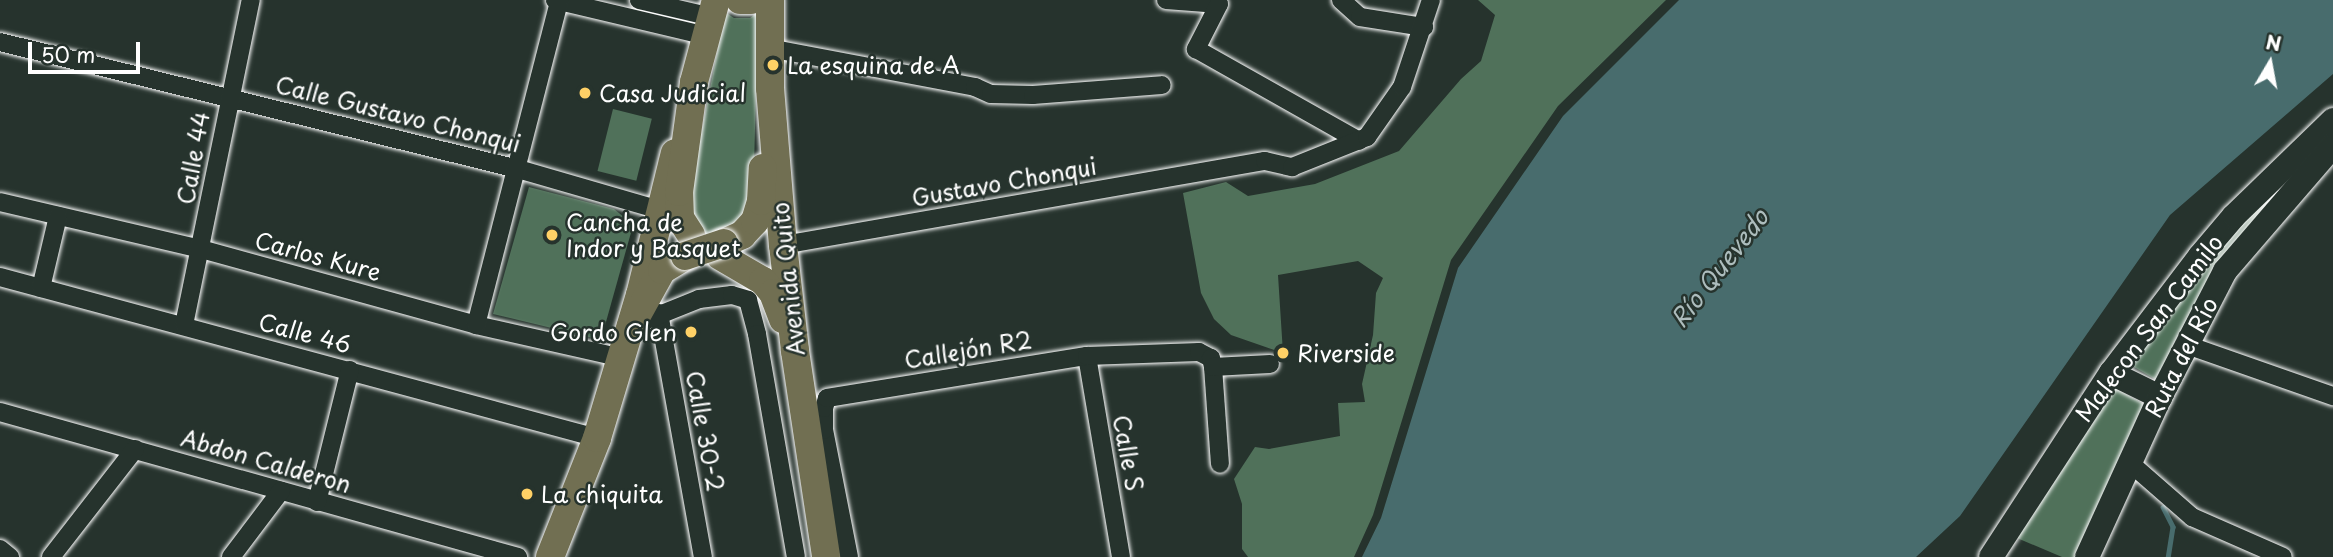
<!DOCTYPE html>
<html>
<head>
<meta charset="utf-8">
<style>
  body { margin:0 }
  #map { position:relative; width:2333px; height:557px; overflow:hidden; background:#26332d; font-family:"Playpen Sans",sans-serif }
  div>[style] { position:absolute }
  .green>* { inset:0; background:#50715a; transform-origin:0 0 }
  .water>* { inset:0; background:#486c6d }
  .stream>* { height:4.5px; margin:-2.25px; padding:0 2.25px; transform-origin:2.25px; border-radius:2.25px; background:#486c6d }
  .roads { filter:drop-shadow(0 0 2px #fff) drop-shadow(0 0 2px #fff) }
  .minor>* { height:18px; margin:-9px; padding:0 9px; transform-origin:9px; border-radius:9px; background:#26332d }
  .secondary>* { height:24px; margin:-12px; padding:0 12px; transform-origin:12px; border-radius:12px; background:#26332d }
  .primary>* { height:28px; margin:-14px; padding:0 14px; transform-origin:14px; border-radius:14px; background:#716f52 }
  .trunk>* { height:28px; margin:-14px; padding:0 14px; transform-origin:14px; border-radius:14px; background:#716f52 }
  .bridges { filter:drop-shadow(0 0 2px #fff) drop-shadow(0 0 2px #fff) }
  .trunk-bridge>* { height:28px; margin:-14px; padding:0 14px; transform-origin:14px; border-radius:14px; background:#716f52 }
  .dots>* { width:19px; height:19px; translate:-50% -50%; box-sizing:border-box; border:4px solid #26332d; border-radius:50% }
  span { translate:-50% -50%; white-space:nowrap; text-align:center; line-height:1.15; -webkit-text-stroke:5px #26332d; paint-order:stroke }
  .poi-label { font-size:23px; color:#fff }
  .left { translate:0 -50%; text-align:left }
  .right { translate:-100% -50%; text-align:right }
  .street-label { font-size:23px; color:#fff }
  .water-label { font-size:24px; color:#adbdbd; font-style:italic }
  .north { position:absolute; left:2235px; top:28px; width:70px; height:70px; -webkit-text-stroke:5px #26332d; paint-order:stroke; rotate:10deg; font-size:19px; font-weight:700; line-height:28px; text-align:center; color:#fff }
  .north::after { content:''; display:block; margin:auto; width:24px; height:32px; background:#fff; clip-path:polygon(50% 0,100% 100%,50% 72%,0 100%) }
  .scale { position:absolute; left:28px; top:42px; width:112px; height:32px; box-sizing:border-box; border:4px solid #fff; border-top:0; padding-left:9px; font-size:21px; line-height:24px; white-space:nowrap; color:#fff; -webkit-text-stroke:5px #26332d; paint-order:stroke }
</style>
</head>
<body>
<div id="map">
  <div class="green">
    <div style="clip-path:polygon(1478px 0,1666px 0,1558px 106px,1451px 260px,1373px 515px,1354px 557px,1248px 557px,1242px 549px,1242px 504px,1234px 479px,1255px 447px,1269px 449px,1340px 436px,1338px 403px,1365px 402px,1362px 384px,1373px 335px,1376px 293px,1383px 278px,1358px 261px,1278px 275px,1283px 353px,1231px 335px,1214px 319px,1201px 293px,1183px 193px,1226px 182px,1248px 196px,1315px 184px,1399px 151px,1461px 79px,1481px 61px,1495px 15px)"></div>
    <div style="clip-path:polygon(725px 12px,734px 18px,750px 18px,758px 12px,753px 206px,740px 226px,711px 238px,694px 223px,689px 196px)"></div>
    <div style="left:613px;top:109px;width:40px;height:64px;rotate:14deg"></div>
    <div style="clip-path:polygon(2314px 152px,2160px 382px,2127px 363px,2206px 259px)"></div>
    <div style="clip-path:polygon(529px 187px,614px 209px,630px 222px,632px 229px,604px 329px,593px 338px,493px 314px)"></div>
    <div style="clip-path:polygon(2111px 386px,2149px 407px,2078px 557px,2062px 557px,2017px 538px)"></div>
  </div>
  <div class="water">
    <div style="clip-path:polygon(1679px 0,2333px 0,2333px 74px,2170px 215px,1960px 516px,1916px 557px,1362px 557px,1381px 518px,1458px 268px,1563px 116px)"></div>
  </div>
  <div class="stream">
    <div style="left:2163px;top:507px;width:22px;rotate:63deg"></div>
    <div style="left:2173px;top:527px;width:30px;rotate:99deg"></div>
  </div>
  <div class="roads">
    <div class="minor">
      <div style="left:555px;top:0;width:156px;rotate:13.3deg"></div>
      <div style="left:639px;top:0;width:75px;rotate:13.1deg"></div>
      <div style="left:1166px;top:0;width:53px;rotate:4.3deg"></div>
      <div style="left:1219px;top:4px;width:51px;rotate:117.1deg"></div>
      <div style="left:1196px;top:49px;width:187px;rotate:29.4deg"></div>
      <div style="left:1341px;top:0;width:25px;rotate:42deg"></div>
      <div style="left:1360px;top:17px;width:65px;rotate:8.9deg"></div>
      <div style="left:0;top:42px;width:533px;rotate:13.78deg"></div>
      <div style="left:518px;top:169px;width:148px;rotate:16.1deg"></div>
      <div style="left:769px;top:48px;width:210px;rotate:10.7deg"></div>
      <div style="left:975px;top:87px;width:17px;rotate:24deg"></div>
      <div style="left:991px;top:94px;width:42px;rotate:1.4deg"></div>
      <div style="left:1033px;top:95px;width:129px;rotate:-4.4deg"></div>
      <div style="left:0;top:202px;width:206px;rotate:13.2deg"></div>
      <div style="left:201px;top:249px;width:285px;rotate:15.4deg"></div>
      <div style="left:476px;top:325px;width:150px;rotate:12.7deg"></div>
      <div style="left:783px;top:245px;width:489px;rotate:-9.9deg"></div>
      <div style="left:1265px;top:161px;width:28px;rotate:13deg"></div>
      <div style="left:1292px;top:167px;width:81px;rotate:-21.8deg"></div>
      <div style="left:1367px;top:137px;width:61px;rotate:-55deg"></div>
      <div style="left:1402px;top:87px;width:92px;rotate:-71.6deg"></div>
      <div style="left:0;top:277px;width:618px;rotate:15.09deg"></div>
      <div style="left:41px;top:288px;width:74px;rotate:-76.7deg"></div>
      <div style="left:659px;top:313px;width:248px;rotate:79.8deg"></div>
      <div style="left:184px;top:325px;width:332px;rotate:-78.4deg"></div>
      <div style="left:476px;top:325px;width:334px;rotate:-75.6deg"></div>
      <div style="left:632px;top:326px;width:72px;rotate:-21.9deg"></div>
      <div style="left:699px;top:299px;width:33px;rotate:-7deg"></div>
      <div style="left:732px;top:295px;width:17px;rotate:17deg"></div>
      <div style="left:748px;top:300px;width:35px;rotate:75deg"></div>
      <div style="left:757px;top:334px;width:226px;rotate:80.1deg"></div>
      <div style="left:2187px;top:345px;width:155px;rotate:19.3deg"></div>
      <div style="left:1087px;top:356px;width:204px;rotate:80.4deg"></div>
      <div style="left:1213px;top:367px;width:97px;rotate:85.9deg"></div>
      <div style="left:0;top:412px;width:538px;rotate:15.64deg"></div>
      <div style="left:2129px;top:462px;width:84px;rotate:41.1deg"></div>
      <div style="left:2192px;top:517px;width:99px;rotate:23.7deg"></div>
      <div style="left:317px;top:502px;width:136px;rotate:-76deg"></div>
      <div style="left:0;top:549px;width:13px;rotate:39deg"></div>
      <div style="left:51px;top:557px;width:137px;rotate:-52.1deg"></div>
      <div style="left:231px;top:557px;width:83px;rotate:-52.9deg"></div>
      <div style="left:849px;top:557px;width:129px;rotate:-101.1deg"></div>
      <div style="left:824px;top:430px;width:22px;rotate:-90deg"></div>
      <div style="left:824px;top:408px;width:10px;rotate:-73deg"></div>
      <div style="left:827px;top:398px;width:263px;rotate:-9.2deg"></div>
      <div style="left:1087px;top:356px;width:112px;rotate:-2deg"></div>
      <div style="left:1199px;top:352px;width:13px;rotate:27deg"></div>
      <div style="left:1211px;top:358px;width:9px;rotate:77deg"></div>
      <div style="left:1213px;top:367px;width:57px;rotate:-3deg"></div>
    </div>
    <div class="secondary">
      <div style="left:2111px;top:373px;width:55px;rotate:26.1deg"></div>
      <div style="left:1991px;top:557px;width:220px;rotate:-56.9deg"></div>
      <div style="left:2111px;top:373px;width:147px;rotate:-52.7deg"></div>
      <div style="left:2200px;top:256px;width:52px;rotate:-49.6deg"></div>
      <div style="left:2234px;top:216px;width:138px;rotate:-44.1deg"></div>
      <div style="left:2087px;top:557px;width:176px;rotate:-65.5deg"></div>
      <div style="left:2160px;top:397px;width:142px;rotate:-62.7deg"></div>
      <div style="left:2225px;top:271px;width:165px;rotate:-49.2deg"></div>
    </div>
    <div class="primary">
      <div style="left:550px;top:557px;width:128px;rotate:-68.4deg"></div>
      <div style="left:597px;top:438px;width:149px;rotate:-73.3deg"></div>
      <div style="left:640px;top:295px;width:146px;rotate:-76.2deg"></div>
    </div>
    <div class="trunk">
      <div style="left:740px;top:0;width:11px"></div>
      <div style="left:770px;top:0;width:88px;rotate:90deg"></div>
      <div style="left:770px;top:88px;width:158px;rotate:85.3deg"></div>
      <div style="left:783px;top:245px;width:107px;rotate:83.5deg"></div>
      <div style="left:795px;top:351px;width:208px;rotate:81.4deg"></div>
      <div style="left:691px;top:235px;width:20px;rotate:-123deg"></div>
      <div style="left:680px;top:218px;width:26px;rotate:-92deg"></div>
      <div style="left:679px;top:192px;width:111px;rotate:-82.2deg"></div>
      <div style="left:694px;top:82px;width:85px;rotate:-75deg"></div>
      <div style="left:724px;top:243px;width:20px;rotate:-24deg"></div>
      <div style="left:742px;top:235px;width:19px;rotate:-47deg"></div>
      <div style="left:755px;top:221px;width:21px;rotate:-73deg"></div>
      <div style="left:761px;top:201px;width:33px;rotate:-87deg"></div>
      <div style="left:720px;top:256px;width:50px;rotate:30.2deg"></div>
      <div style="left:763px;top:281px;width:16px;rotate:50deg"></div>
      <div style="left:773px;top:293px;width:28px;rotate:69deg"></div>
      <div style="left:631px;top:326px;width:64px;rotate:-61deg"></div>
      <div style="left:662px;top:270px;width:27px;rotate:-31deg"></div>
    </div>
  </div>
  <div class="bridges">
    <div class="trunk-bridge">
      <div style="left:685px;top:256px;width:41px;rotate:-18.4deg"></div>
    </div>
  </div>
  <div class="dots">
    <div style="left:773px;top:65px;background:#ffd166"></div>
    <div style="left:585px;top:93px;background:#ffd166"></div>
    <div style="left:552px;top:235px;background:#ffd166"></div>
    <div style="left:691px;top:332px;background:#ffd166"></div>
    <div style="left:1283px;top:353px;background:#ffd166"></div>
    <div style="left:527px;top:494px;background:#ffd166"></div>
  </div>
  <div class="poi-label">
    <span class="left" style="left:787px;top:65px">La esquina de A</span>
    <span class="left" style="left:599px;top:93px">Casa Judicial</span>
    <span class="left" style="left:566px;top:235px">Cancha de<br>Indor y Basquet</span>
    <span class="right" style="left:677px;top:332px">Gordo Glen</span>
    <span class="left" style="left:1297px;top:353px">Riverside</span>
    <span class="left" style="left:541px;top:494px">La chiquita</span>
  </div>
  <div class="street-label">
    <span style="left:398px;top:114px;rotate:14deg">Calle Gustavo Chonqui</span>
    <span style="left:193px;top:158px;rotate:-80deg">Calle 44</span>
    <span style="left:1004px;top:182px;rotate:-10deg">Gustavo Chonqui</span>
    <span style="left:318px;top:256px;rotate:15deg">Carlos Kure</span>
    <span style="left:788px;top:279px;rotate:-96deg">Avenida Quito</span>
    <span style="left:2149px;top:328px;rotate:-53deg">Malecon San Camilo</span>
    <span style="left:305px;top:333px;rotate:15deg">Calle 46</span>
    <span style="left:968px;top:350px;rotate:-9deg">Callejón R2</span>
    <span style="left:2181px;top:357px;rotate:-63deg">Ruta del Río</span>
    <span style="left:705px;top:431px;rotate:80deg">Calle 30-2</span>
    <span style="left:1128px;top:453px;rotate:80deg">Calle S</span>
    <span style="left:266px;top:461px;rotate:16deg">Abdon Calderon</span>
  </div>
  <div class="water-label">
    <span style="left:1719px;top:268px;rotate:-52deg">Río Quevedo</span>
  </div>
  <div class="north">N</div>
  <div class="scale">50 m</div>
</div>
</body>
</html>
